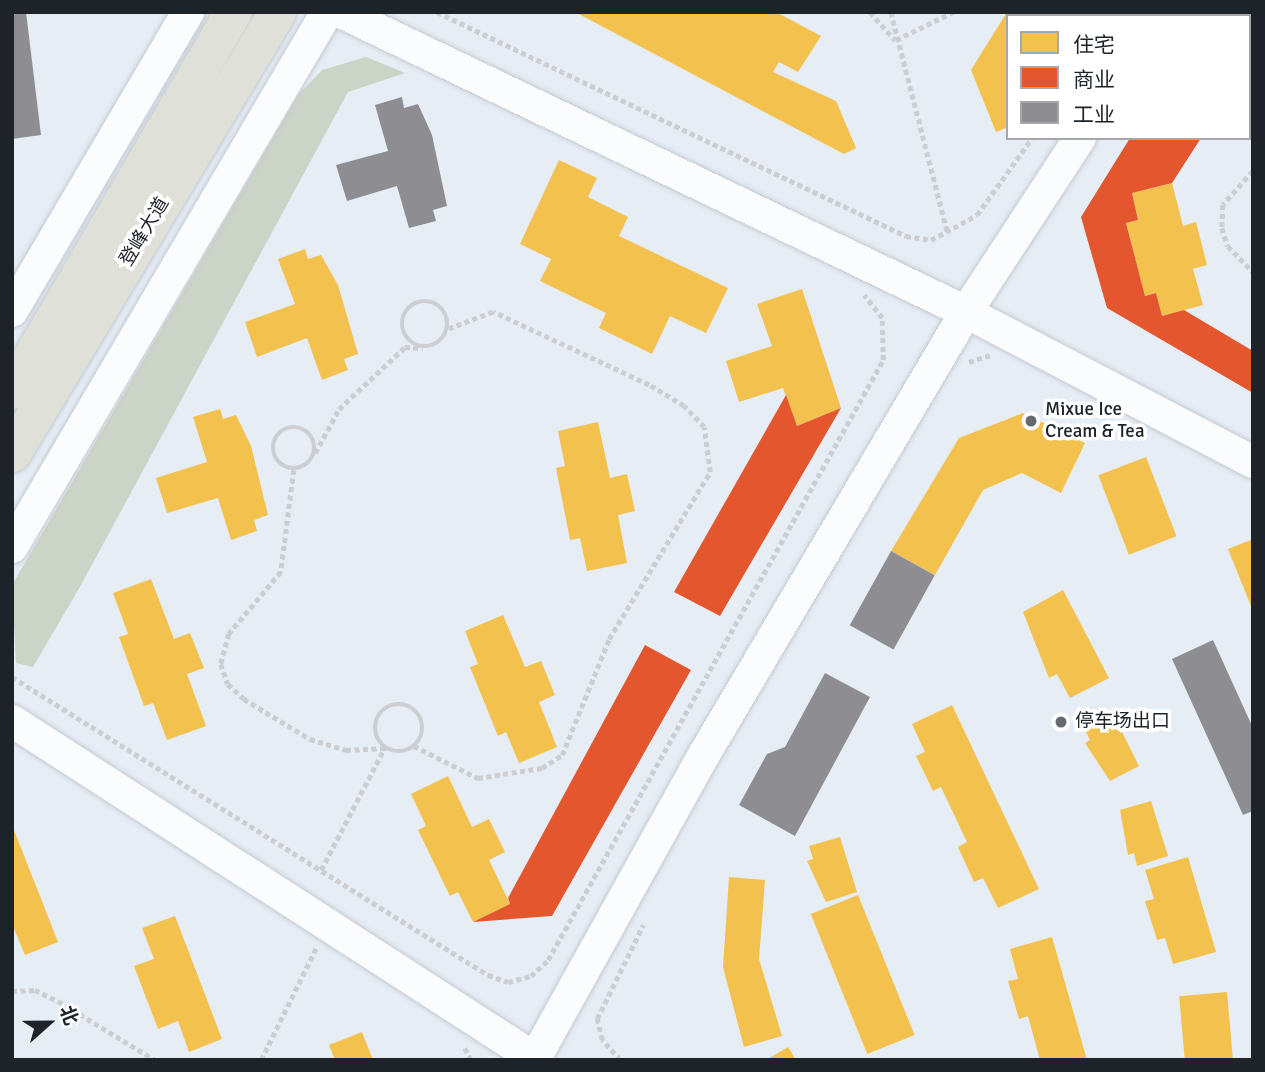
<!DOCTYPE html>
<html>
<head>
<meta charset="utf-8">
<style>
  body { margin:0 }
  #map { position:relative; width:1265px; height:1072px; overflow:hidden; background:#e6edf5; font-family:Signika,"Noto Sans SC",sans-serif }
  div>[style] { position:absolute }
  .green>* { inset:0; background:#ccd3c7 }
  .homes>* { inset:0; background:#f2c14e; transform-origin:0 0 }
  .shops>* { inset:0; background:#e4572e }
  .industry>* { inset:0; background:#8d8d92; transform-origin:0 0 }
  .path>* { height:4.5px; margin-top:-2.25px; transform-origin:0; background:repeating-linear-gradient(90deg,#ccced1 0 5px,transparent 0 8.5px) }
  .path>.ring { margin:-2.25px; padding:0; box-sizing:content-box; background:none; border:4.5px solid #ccced1; border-radius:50% }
  .roads { filter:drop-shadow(0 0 2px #c4cad2) drop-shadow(0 0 2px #c4cad2) }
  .secondary>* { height:32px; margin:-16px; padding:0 16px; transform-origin:16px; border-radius:16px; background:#fbfcfe }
  .primary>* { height:37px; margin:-18.5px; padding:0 18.5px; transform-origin:18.5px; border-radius:18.5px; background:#dfe1d9 }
  .dots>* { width:19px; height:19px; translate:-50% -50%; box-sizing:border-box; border:4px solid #fff; border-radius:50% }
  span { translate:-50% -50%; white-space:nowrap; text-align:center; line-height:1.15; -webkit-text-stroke:7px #fff; paint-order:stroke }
  .street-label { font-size:19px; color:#1d2329 }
  .poi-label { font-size:19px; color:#1d2329 }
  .left { translate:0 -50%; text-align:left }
  .frame { position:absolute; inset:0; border:14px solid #1d2329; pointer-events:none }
  .legend { position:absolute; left:1006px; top:14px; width:245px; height:126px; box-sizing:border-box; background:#fff; border:2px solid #a5a7a9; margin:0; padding:9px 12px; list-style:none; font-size:21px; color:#1d2329 }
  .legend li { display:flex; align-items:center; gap:14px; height:35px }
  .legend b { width:35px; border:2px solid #a5a7a9 }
  .north { position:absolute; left:14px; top:988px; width:70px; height:70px; -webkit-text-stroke:5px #fff; paint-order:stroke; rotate:69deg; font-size:19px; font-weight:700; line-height:28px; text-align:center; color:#1d2329 }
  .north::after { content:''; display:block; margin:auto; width:24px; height:32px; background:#1d2329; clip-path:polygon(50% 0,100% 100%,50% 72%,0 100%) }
</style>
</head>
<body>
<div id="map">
  <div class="green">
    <div style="clip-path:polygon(366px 57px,405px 73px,348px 92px,81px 585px,33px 667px,16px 663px,12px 585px,298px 95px,322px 70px)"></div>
  </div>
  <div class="homes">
    <div style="clip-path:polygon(575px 12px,776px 12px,821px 36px,798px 72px,779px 62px,773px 72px,836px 101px,856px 148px,844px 154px)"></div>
    <div style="clip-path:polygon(1007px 12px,1077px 12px,1008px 16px,1008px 127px,996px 132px,971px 70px)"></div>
    <div style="clip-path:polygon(559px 160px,597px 178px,588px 197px,628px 217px,619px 236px,728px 288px,706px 333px,670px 316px,652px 354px,599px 328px,606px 313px,540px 281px,551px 259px,520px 244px)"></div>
    <div style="clip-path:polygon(1172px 183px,1183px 226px,1196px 222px,1207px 265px,1193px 269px,1203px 305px,1162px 316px,1156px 293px,1145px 296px,1126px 223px,1138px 220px,1132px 193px)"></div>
    <div style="clip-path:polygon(305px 249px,308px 259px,321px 255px,338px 285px,358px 354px,344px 359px,348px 370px,322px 380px,307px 338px,257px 357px,245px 322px,295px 304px,278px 259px)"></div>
    <div style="clip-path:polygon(802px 289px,841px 408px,797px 426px,783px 388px,739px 402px,726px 361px,772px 346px,757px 304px)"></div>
    <div style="clip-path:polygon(220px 409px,223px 419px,236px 415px,251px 446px,268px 515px,254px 520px,257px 531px,231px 540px,218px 498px,167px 513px,156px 478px,207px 462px,193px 417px)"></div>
    <div style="clip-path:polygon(1023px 413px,1085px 443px,1061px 493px,1022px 473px,983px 490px,935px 575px,891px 551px,959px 438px)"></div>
    <div style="clip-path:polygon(598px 422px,610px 478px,627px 474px,635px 511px,618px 515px,627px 563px,587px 571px,580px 538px,570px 540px,556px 468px,565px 466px,558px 431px)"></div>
    <div style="left:1146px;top:457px;width:85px;height:51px;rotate:69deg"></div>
    <div style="clip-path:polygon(1253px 539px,1253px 611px,1228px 549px)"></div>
    <div style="clip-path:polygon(151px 579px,174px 639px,190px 633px,204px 668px,187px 674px,206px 726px,167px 740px,153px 703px,144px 706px,119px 637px,128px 634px,113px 593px)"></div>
    <div style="clip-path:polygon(1063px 590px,1109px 678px,1070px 698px,1057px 674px,1049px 678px,1023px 612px)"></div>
    <div style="clip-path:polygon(503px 615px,525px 667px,541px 661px,555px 695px,539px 702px,557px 747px,519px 763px,506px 732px,498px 736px,470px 667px,478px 664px,465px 631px)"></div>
    <div style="clip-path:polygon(952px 705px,1039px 889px,998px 908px,983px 878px,974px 882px,958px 847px,967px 842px,941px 787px,933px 791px,916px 756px,925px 752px,912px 724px)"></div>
    <div style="clip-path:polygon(1113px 714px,1139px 766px,1110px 781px,1085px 743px,1090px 740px,1084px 728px)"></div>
    <div style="clip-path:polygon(448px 776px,472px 827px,489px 819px,505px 852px,489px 860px,510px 904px,473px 922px,458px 892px,450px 896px,418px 830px,426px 826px,411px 794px)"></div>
    <div style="clip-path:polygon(1151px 801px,1168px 856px,1137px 866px,1134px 853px,1128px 855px,1120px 810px)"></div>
    <div style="clip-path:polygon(12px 825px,58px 942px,25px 955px,12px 924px)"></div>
    <div style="clip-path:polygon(840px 837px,857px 892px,826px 902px,807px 861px,813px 859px,809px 846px)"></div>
    <div style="clip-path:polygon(1188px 857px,1216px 952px,1173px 964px,1165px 938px,1157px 940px,1145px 901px,1154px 899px,1145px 870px)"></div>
    <div style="clip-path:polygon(729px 877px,765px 880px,759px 959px,782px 1036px,744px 1047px,723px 967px)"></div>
    <div style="left:858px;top:895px;width:151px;height:51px;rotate:68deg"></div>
    <div style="clip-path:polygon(175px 916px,222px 1039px,189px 1052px,178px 1021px,158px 1029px,134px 966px,154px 959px,142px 928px)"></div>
    <div style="clip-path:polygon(1052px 937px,1087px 1060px,1040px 1060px,1028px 1016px,1019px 1019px,1008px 981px,1018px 979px,1010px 949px)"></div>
    <div style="left:1227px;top:992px;width:68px;height:48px;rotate:85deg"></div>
    <div style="clip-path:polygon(362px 1032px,373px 1060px,335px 1060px,329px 1045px)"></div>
    <div style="clip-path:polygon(788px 1047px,796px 1060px,766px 1060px)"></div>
  </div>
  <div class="shops">
    <div style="clip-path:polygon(1130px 138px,1201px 138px,1172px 183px,1132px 193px,1138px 220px,1126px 223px,1145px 296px,1156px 293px,1162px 316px,1184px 310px,1253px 351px,1253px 393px,1107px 308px,1081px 217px)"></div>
    <div style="clip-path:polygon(786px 395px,797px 426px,841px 408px,720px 616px,674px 592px)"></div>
    <div style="clip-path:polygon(645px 645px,691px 670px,552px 916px,473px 922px,510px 904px,508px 898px)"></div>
  </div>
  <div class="industry">
    <div style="clip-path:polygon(12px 12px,26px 12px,41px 135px,12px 139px)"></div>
    <div style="clip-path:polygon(402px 97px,404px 108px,418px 104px,432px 135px,447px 206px,433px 210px,436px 221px,409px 228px,397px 186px,347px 201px,336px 165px,388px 151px,375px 105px)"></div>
    <div style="left:891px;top:551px;width:50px;height:85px;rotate:29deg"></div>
    <div style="clip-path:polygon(1213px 640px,1253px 728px,1253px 811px,1243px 815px,1172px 659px)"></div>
    <div style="clip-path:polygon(825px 673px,870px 697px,795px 836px,739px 805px,767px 754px,785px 747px)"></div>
  </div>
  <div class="path">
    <div style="left:437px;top:12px;width:520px;rotate:25.53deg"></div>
    <div style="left:906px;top:236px;width:25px;rotate:9deg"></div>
    <div style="left:931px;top:240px;width:52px;rotate:-28.5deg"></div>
    <div style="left:977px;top:215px;width:95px;rotate:-54.5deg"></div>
    <div style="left:870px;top:12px;width:38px;rotate:48deg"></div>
    <div style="left:891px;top:12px;width:229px;rotate:75.6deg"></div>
    <div style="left:1108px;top:16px;width:4px;rotate:-63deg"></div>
    <div style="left:896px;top:40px;width:64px;rotate:-26.2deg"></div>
    <div style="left:1253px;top:171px;width:45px;rotate:131.4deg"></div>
    <div style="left:1223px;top:205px;width:23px;rotate:92deg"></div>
    <div style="left:1222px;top:228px;width:19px;rotate:72deg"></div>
    <div style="left:1228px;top:246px;width:36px;rotate:46deg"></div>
    <div class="ring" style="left:402px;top:301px;width:41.5px;height:41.5px"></div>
    <div style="left:969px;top:362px;width:22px;rotate:-18deg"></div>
    <div class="ring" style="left:273px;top:427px;width:37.5px;height:37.5px"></div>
    <div style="left:315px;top:453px;width:50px;rotate:-61.4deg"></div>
    <div style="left:339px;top:409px;width:91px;rotate:-43.2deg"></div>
    <div style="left:405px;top:347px;width:18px;rotate:3deg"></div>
    <div style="left:294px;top:470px;width:103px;rotate:97.3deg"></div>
    <div style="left:281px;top:572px;width:81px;rotate:130deg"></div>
    <div style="left:229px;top:634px;width:31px;rotate:105deg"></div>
    <div style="left:221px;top:664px;width:21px;rotate:71deg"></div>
    <div style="left:228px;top:684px;width:22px;rotate:43deg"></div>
    <div style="left:244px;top:699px;width:77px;rotate:31.2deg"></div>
    <div style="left:310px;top:739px;width:38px;rotate:17deg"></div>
    <div style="left:346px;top:750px;width:40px;rotate:-2.9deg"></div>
    <div style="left:12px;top:677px;width:562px;rotate:32.05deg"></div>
    <div style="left:488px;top:975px;width:21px;rotate:19deg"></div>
    <div style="left:508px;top:982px;width:24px;rotate:-15deg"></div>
    <div style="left:531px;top:976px;width:23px;rotate:-43deg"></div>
    <div style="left:548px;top:960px;width:687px;rotate:-60.82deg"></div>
    <div style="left:883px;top:360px;width:42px;rotate:-91.4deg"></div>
    <div style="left:882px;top:318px;width:29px;rotate:-128deg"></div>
    <div class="ring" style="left:375px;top:704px;width:43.5px;height:43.5px"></div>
    <div style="left:414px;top:746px;width:72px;rotate:26.6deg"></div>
    <div style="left:478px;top:778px;width:65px;rotate:-8.9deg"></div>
    <div style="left:542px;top:768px;width:24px;rotate:-33deg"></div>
    <div style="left:562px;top:755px;width:125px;rotate:-67.9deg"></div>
    <div style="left:609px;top:639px;width:195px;rotate:-58.8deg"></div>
    <div style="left:710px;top:472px;width:45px;rotate:-97.6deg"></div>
    <div style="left:704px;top:427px;width:29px;rotate:-134deg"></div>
    <div style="left:684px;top:406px;width:41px;rotate:-149deg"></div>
    <div style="left:649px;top:385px;width:172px;rotate:-154.9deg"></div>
    <div style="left:493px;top:312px;width:47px;rotate:158.9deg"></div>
    <div style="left:321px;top:870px;width:139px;rotate:-62.5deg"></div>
    <div style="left:12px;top:991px;width:23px;rotate:-2deg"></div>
    <div style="left:35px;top:990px;width:25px;rotate:26deg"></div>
    <div style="left:58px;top:1001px;width:114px;rotate:31.3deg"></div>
    <div style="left:465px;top:1048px;width:13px;rotate:63deg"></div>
    <div style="left:261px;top:1060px;width:125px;rotate:-63.8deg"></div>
    <div style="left:620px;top:1060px;width:27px;rotate:-132deg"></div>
    <div style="left:602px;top:1040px;width:22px;rotate:-103deg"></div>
    <div style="left:597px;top:1019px;width:105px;rotate:-63.9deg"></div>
  </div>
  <div class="roads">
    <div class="secondary">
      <div style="left:341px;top:12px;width:693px;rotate:25.64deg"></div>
      <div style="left:966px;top:312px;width:324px;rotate:27.6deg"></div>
      <div style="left:1159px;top:16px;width:5px;rotate:-53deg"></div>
      <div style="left:12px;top:311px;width:347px;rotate:-59.5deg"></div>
      <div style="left:12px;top:547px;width:621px;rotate:-59.51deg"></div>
      <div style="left:12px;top:721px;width:625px;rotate:32.85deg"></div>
      <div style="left:534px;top:1060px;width:351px;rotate:-60.9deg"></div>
      <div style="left:705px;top:753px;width:512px;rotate:-59.38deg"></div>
      <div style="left:966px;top:312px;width:208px;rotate:-56.8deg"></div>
    </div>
    <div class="primary">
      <div style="left:12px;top:390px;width:438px;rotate:-59.7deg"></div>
      <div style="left:12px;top:453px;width:514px;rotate:-59deg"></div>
    </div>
  </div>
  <div class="dots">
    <div style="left:1031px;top:421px;background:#636a70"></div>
    <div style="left:1061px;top:722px;background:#636a70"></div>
  </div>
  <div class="street-label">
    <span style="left:145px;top:232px;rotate:-59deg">登峰大道</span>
  </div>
  <div class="poi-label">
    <span class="left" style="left:1045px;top:421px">Mixue Ice<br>Cream &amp; Tea</span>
    <span class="left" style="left:1075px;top:722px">停车场出口</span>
  </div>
  <div class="frame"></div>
  <ul class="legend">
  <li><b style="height:19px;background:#f2c14e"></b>住宅</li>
  <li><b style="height:19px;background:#e4572e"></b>商业</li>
  <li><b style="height:19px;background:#8d8d92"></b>工业</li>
  </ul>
  <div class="north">北</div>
</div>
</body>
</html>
